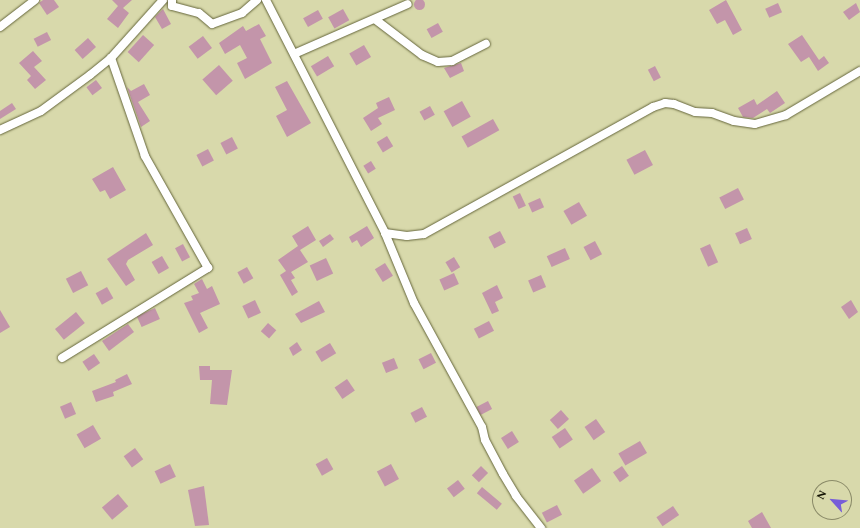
<!DOCTYPE html>
<html>
<head>
<meta charset="utf-8">
<style>
  body { margin:0 }
  #map { position:relative; width:860px; height:528px; overflow:hidden; background:#d8d9ab; font-family:Spectral,serif }
  div>[style] { position:absolute }
  .building>* { inset:0; background:#c395aa; transform-origin:0 0 }
  .round { border-radius:50% }
  .roads { filter:drop-shadow(0 0 1px #65663b) drop-shadow(0 0 1px #65663b) }
  .minor>* { height:8px; margin:-4px; padding:0 4px; transform-origin:4px; border-radius:4px; background:#fff }
  span { translate:-50% -50%; white-space:nowrap; text-align:center; line-height:1.15; -webkit-text-stroke:3px #d8d9ab; paint-order:stroke }
  .north { position:absolute; left:812px; top:480px; width:40px; height:40px; box-sizing:border-box; background:#d8d9ab; border:1px solid #8a8a68; border-radius:50%; rotate:297deg; font-size:11px; font-weight:700; line-height:16px; text-align:center; color:#141404 }
  .north::after { content:''; display:block; margin:auto; width:14px; height:18px; background:#775dd8; clip-path:polygon(50% 0,100% 100%,50% 72%,0 100%) }
</style>
</head>
<body>
<div id="map">
  <div class="building">
    <div class="round" style="left:413.5px;top:-1.5px;width:11px;height:11px"></div>
    <div style="clip-path:polygon(43px 0,54px 0,59px 7px,47px 15px,39px 3px)"></div>
    <div style="clip-path:polygon(112px 0,132px 0,123px 8px,129px 13px,118px 28px,107px 19px,118px 6px)"></div>
    <div style="clip-path:polygon(726px 0,742px 30px,733px 35px,725px 20px,717px 24px,709px 10px)"></div>
    <div style="left:778px;top:3px;width:10px;height:14px;rotate:66deg"></div>
    <div style="clip-path:polygon(856px 3px,860px 12px,849px 20px,843px 12px)"></div>
    <div style="clip-path:polygon(163px 9px,171px 24px,162px 29px,155px 17px)"></div>
    <div style="left:343px;top:9px;width:13px;height:17px;rotate:61deg"></div>
    <div style="left:318px;top:10px;width:10px;height:17px;rotate:61deg"></div>
    <div style="left:438px;top:23px;width:10px;height:13px;rotate:61deg"></div>
    <div style="clip-path:polygon(259px 24px,266px 36px,260px 39px,272px 63px,245px 79px,237px 63px,247px 58px,240px 45px,225px 54px,219px 43px,243px 26px,246px 31px)"></div>
    <div style="left:47px;top:32px;width:9px;height:15px;rotate:63deg"></div>
    <div style="left:143px;top:35px;width:15px;height:23px;rotate:42deg"></div>
    <div style="clip-path:polygon(802px 35px,819px 60px,824px 56px,829px 63px,818px 71px,809px 57px,801px 62px,788px 44px)"></div>
    <div style="left:203px;top:36px;width:15px;height:18px;rotate:53deg"></div>
    <div style="left:88px;top:38px;width:12px;height:18px;rotate:48deg"></div>
    <div style="left:364px;top:45px;width:14px;height:17px;rotate:60deg"></div>
    <div style="clip-path:polygon(33px 51px,42px 61px,34px 67px,46px 80px,35px 89px,27px 80px,31px 76px,19px 63px)"></div>
    <div style="left:328px;top:56px;width:12px;height:20px;rotate:59deg"></div>
    <div style="clip-path:polygon(461px 63px,464px 71px,450px 78px,444px 68px)"></div>
    <div style="left:219px;top:65px;width:21px;height:22px;rotate:49deg"></div>
    <div style="left:655px;top:66px;width:13px;height:8px;rotate:63deg"></div>
    <div style="left:96px;top:80px;width:10px;height:12px;rotate:53deg"></div>
    <div style="clip-path:polygon(287px 81px,311px 123px,287px 137px,276px 116px,287px 110px,275px 87px)"></div>
    <div style="clip-path:polygon(144px 84px,150px 95px,138px 102px,150px 121px,141px 127px,127px 87px,131px 91px)"></div>
    <div style="clip-path:polygon(777px 91px,785px 103px,770px 113px,767px 109px,753px 118px,743px 117px,738px 108px,754px 99px,757px 105px)"></div>
    <div style="clip-path:polygon(389px 97px,395px 110px,378px 118px,382px 124px,371px 131px,363px 118px,378px 108px,376px 103px)"></div>
    <div style="left:462px;top:101px;width:18px;height:21px;rotate:61deg"></div>
    <div style="clip-path:polygon(12px 103px,16px 109px,0 119px,0 111px)"></div>
    <div style="left:430px;top:106px;width:10px;height:12px;rotate:61deg"></div>
    <div style="left:493px;top:119px;width:13px;height:36px;rotate:61deg"></div>
    <div style="left:387px;top:136px;width:12px;height:12px;rotate:59deg"></div>
    <div style="left:232px;top:137px;width:13px;height:13px;rotate:63deg"></div>
    <div style="left:208px;top:149px;width:13px;height:13px;rotate:63deg"></div>
    <div style="left:645px;top:150px;width:17px;height:21px;rotate:62deg"></div>
    <div style="left:371px;top:161px;width:9px;height:9px;rotate:58deg"></div>
    <div style="clip-path:polygon(113px 167px,126px 190px,110px 199px,105px 190px,100px 192px,92px 179px)"></div>
    <div style="left:738px;top:188px;width:13px;height:21px;rotate:63deg"></div>
    <div style="left:520px;top:193px;width:14px;height:8px;rotate:65deg"></div>
    <div style="left:540px;top:198px;width:10px;height:13px;rotate:66deg"></div>
    <div style="left:579px;top:202px;width:16px;height:18px;rotate:60deg"></div>
    <div style="clip-path:polygon(308px 226px,316px 240px,300px 250px,308px 262px,291px 272px,295px 278px,291px 280px,298px 292px,292px 296px,280px 275px,286px 271px,278px 260px,298px 246px,292px 236px)"></div>
    <div style="clip-path:polygon(367px 226px,374px 238px,361px 247px,357px 240px,352px 243px,349px 237px)"></div>
    <div style="left:747px;top:228px;width:12px;height:13px;rotate:66deg"></div>
    <div style="left:500px;top:231px;width:13px;height:13px;rotate:63deg"></div>
    <div style="clip-path:polygon(146px 233px,153px 245px,128px 260px,126px 264px,135px 280px,126px 286px,107px 259px)"></div>
    <div style="clip-path:polygon(330px 234px,334px 239px,323px 247px,319px 241px)"></div>
    <div style="left:595px;top:241px;width:15px;height:13px;rotate:62deg"></div>
    <div style="left:183px;top:244px;width:15px;height:9px;rotate:62deg"></div>
    <div style="left:710px;top:244px;width:20px;height:11px;rotate:66deg"></div>
    <div style="left:565px;top:248px;width:12px;height:20px;rotate:66deg"></div>
    <div style="left:162px;top:256px;width:14px;height:12px;rotate:60deg"></div>
    <div style="left:454px;top:257px;width:12px;height:10px;rotate:59deg"></div>
    <div style="left:326px;top:258px;width:17px;height:18px;rotate:65deg"></div>
    <div style="left:385px;top:263px;width:15px;height:12px;rotate:58deg"></div>
    <div style="left:247px;top:267px;width:13px;height:11px;rotate:61deg"></div>
    <div style="left:81px;top:271px;width:16px;height:17px;rotate:63deg"></div>
    <div style="left:454px;top:273px;width:12px;height:16px;rotate:66deg"></div>
    <div style="left:541px;top:275px;width:13px;height:14px;rotate:67deg"></div>
    <div style="clip-path:polygon(202px 279px,207px 289px,212px 286px,220px 304px,200px 313px,208px 328px,199px 333px,184px 303px,193px 300px,191px 296px,199px 293px,194px 284px)"></div>
    <div style="clip-path:polygon(497px 285px,503px 298px,495px 302px,499px 311px,492px 314px,482px 293px)"></div>
    <div style="left:107px;top:287px;width:13px;height:13px;rotate:61deg"></div>
    <div style="left:255px;top:300px;width:14px;height:14px;rotate:65deg"></div>
    <div style="clip-path:polygon(851px 300px,858px 312px,849px 319px,841px 307px)"></div>
    <div style="clip-path:polygon(319px 301px,325px 312px,301px 323px,295px 314px)"></div>
    <div style="left:155px;top:308px;width:12px;height:20px;rotate:66deg"></div>
    <div style="clip-path:polygon(0 310px,10px 327px,0 333px)"></div>
    <div style="left:76px;top:312px;width:14px;height:27px;rotate:51deg"></div>
    <div style="left:489px;top:321px;width:11px;height:17px;rotate:63deg"></div>
    <div style="left:268px;top:323px;width:11px;height:11px;rotate:41deg"></div>
    <div style="clip-path:polygon(128px 324px,134px 332px,109px 351px,102px 341px)"></div>
    <div style="clip-path:polygon(297px 342px,302px 350px,293px 356px,289px 348px)"></div>
    <div style="left:330px;top:343px;width:12px;height:17px;rotate:59deg"></div>
    <div style="left:431px;top:353px;width:11px;height:14px;rotate:63deg"></div>
    <div style="left:94px;top:354px;width:11px;height:14px;rotate:56deg"></div>
    <div style="left:394px;top:358px;width:11px;height:13px;rotate:68deg"></div>
    <div style="clip-path:polygon(199px 366px,210px 366px,210px 370px,232px 370px,227px 405px,210px 404px,212px 380px,200px 380px)"></div>
    <div style="clip-path:polygon(127px 374px,132px 384px,113px 392px,114px 396px,96px 402px,92px 391px,116px 382px,115px 380px)"></div>
    <div style="left:347px;top:379px;width:14px;height:15px;rotate:56deg"></div>
    <div style="left:488px;top:401px;width:9px;height:13px;rotate:63deg"></div>
    <div style="left:71px;top:402px;width:13px;height:12px;rotate:67deg"></div>
    <div style="left:422px;top:407px;width:11px;height:13px;rotate:63deg"></div>
    <div style="left:561px;top:410px;width:12px;height:15px;rotate:48deg"></div>
    <div style="left:596px;top:419px;width:16px;height:14px;rotate:55deg"></div>
    <div style="left:93px;top:425px;width:16px;height:19px;rotate:60deg"></div>
    <div style="left:565px;top:428px;width:14px;height:16px;rotate:56deg"></div>
    <div style="left:512px;top:431px;width:13px;height:13px;rotate:58deg"></div>
    <div style="left:640px;top:441px;width:14px;height:25px;rotate:60deg"></div>
    <div style="left:135px;top:448px;width:14px;height:14px;rotate:54deg"></div>
    <div style="left:327px;top:458px;width:13px;height:13px;rotate:61deg"></div>
    <div style="left:170px;top:464px;width:14px;height:17px;rotate:65deg"></div>
    <div style="left:391px;top:464px;width:17px;height:16px;rotate:62deg"></div>
    <div style="left:481px;top:466px;width:10px;height:13px;rotate:45deg"></div>
    <div style="left:622px;top:466px;width:12px;height:11px;rotate:55deg"></div>
    <div style="left:592px;top:468px;width:16px;height:22px;rotate:55deg"></div>
    <div style="left:458px;top:480px;width:11px;height:14px;rotate:52deg"></div>
    <div style="clip-path:polygon(204px 486px,209px 525px,195px 526px,188px 490px)"></div>
    <div style="left:482px;top:487px;width:26px;height:8px;rotate:40deg"></div>
    <div style="left:118px;top:494px;width:16px;height:21px;rotate:50deg"></div>
    <div style="left:557px;top:505px;width:11px;height:17px;rotate:63deg"></div>
    <div style="left:673px;top:506px;width:11px;height:20px;rotate:56deg"></div>
    <div style="clip-path:polygon(762px 512px,771px 528px,752px 528px,748px 521px)"></div>
  </div>
  <div class="roads">
    <div class="minor">
      <div style="left:172px;top:0;width:6px;rotate:90deg"></div>
      <div style="left:172px;top:6px;width:28px;rotate:15deg"></div>
      <div style="left:199px;top:13px;width:17px;rotate:40deg"></div>
      <div style="left:212px;top:24px;width:32px;rotate:-20deg"></div>
      <div style="left:242px;top:13px;width:20px;rotate:-41deg"></div>
      <div style="left:266px;top:0;width:262px;rotate:62.9deg"></div>
      <div style="left:385px;top:233px;width:22px;rotate:8deg"></div>
      <div style="left:407px;top:236px;width:17px;rotate:-7deg"></div>
      <div style="left:424px;top:234px;width:262px;rotate:-29deg"></div>
      <div style="left:653px;top:107px;width:13px;rotate:-18deg"></div>
      <div style="left:665px;top:103px;width:9px;rotate:6deg"></div>
      <div style="left:674px;top:104px;width:22px;rotate:21deg"></div>
      <div style="left:695px;top:112px;width:17px;rotate:3deg"></div>
      <div style="left:712px;top:113px;width:23px;rotate:20deg"></div>
      <div style="left:734px;top:121px;width:21px;rotate:8deg"></div>
      <div style="left:755px;top:124px;width:32px;rotate:-16deg"></div>
      <div style="left:786px;top:115px;width:86px;rotate:-30.7deg"></div>
      <div style="left:376px;top:20px;width:58px;rotate:37.3deg"></div>
      <div style="left:422px;top:55px;width:17px;rotate:24deg"></div>
      <div style="left:438px;top:62px;width:14px;rotate:-4deg"></div>
      <div style="left:452px;top:61px;width:38px;rotate:-27deg"></div>
      <div style="left:0;top:27px;width:44px;rotate:-37.6deg"></div>
      <div style="left:294px;top:54px;width:124px;rotate:-23.7deg"></div>
      <div style="left:0;top:130px;width:45px;rotate:-24.9deg"></div>
      <div style="left:41px;top:111px;width:61px;rotate:-36.3deg"></div>
      <div style="left:90px;top:75px;width:27px;rotate:-39deg"></div>
      <div style="left:111px;top:58px;width:78px;rotate:-48.1deg"></div>
      <div style="left:385px;top:233px;width:76px;rotate:67.5deg"></div>
      <div style="left:414px;top:303px;width:141px;rotate:61.3deg"></div>
      <div style="left:482px;top:427px;width:13px;rotate:77deg"></div>
      <div style="left:485px;top:440px;width:38px;rotate:62deg"></div>
      <div style="left:503px;top:474px;width:26px;rotate:59deg"></div>
      <div style="left:516px;top:496px;width:41px;rotate:52deg"></div>
      <div style="left:62px;top:358px;width:172px;rotate:-31.7deg"></div>
      <div style="left:208px;top:268px;width:129px;rotate:-119.4deg"></div>
      <div style="left:145px;top:156px;width:104px;rotate:-109.1deg"></div>
    </div>
  </div>
  <div class="north">N</div>
</div>
</body>
</html>
